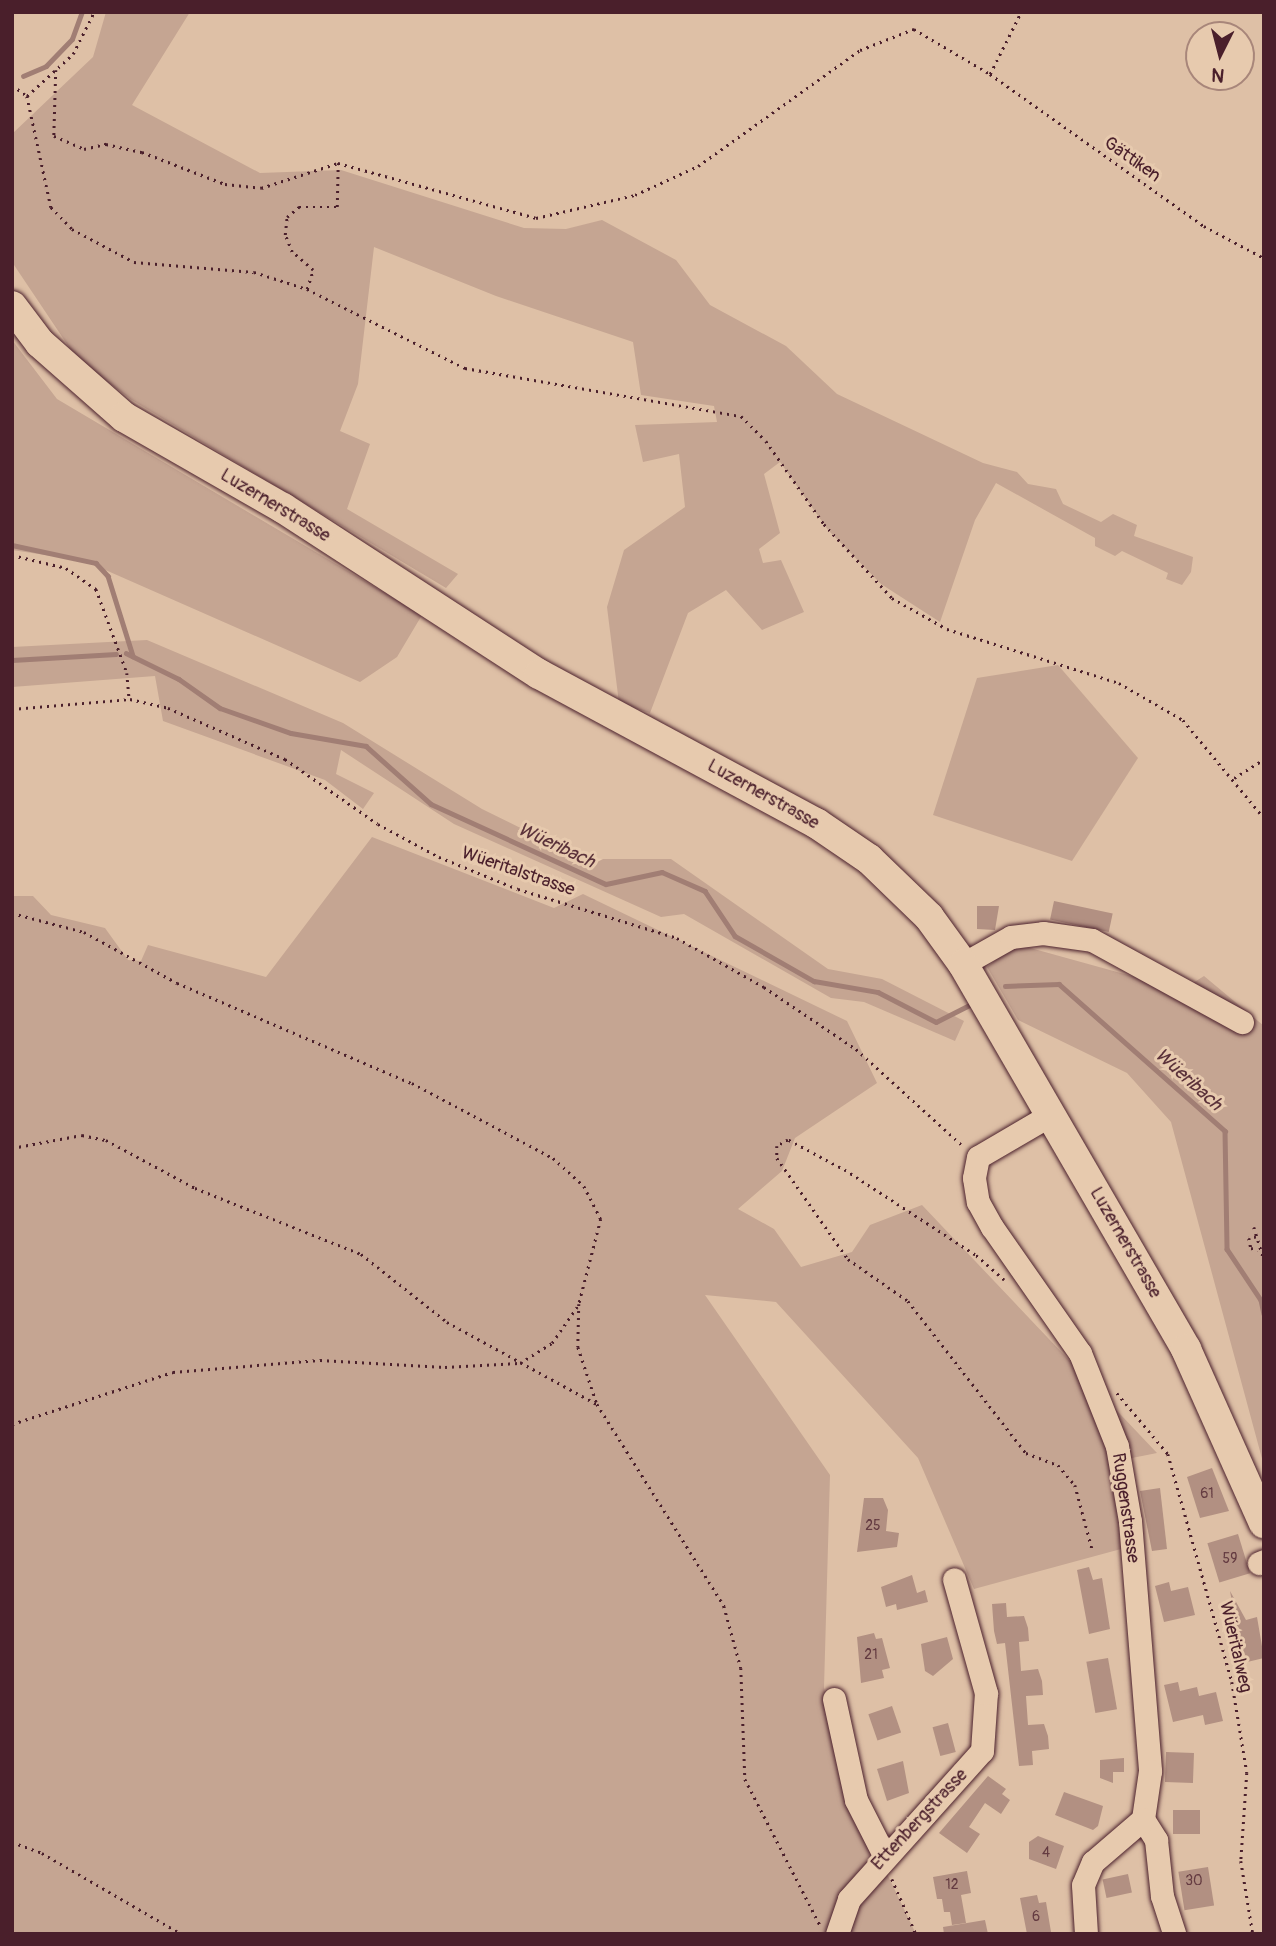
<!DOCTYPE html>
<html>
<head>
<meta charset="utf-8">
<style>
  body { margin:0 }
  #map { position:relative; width:1276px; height:1946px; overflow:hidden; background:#dec0a6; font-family:Pangolin,sans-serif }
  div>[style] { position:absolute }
  .green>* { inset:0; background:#c5a592 }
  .stream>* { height:4.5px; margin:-2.25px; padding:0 2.25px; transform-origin:2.25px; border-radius:2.25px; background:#a17e74 }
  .building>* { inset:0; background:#b29082; transform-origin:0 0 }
  .path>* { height:2.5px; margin-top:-1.25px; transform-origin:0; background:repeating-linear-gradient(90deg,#4a1f2b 0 2px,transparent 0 7px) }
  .roads { filter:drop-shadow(0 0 2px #4a1f2b) drop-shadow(0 0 2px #4a1f2b) }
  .minor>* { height:23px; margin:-11.5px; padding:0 11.5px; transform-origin:11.5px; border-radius:11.5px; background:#e7caae }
  .major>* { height:30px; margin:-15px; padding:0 15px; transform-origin:15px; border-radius:15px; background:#e7caae }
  span { translate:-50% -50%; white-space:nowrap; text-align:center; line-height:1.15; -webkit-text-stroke:6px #e7caae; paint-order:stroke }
  .number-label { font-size:14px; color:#643b41 }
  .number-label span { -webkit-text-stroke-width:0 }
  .street-label { font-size:18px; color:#4a1f2b }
  .water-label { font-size:19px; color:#5b323a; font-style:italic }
  .frame { position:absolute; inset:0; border:14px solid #4a1f2b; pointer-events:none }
  .north { position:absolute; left:1185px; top:21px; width:70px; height:70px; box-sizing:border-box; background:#e7caae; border:2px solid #a8867a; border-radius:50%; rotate:186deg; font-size:19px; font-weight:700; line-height:28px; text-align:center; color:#4a1f2b }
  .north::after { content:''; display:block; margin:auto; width:24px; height:32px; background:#4a1f2b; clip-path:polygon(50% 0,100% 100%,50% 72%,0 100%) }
</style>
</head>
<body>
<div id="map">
  <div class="green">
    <div style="clip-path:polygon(106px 12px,190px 12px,132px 105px,260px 173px,341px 170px,524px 228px,566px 229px,602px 220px,676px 260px,710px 305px,786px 346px,837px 394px,983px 463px,1017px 472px,1028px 484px,1056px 489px,1063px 504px,1101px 522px,1113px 514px,1137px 525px,1134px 536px,1193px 557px,1191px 572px,1182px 585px,1166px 579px,1168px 573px,1122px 551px,1115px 556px,1095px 546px,1095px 538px,996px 483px,975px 520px,940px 622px,881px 584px,828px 530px,780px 462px,764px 474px,780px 533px,759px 549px,763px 563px,781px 560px,804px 612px,762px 630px,726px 590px,688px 613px,650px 713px,619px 703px,607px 607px,624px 550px,685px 507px,679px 454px,643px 462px,635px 425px,717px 422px,714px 406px,641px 395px,633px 342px,496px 296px,374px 247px,358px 384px,340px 431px,370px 444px,347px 509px,458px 574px,446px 588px,132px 400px,77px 359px,12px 262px,12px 134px,93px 57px)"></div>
    <div style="clip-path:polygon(12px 340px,57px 399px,422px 615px,397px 657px,360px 682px,85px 561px,12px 550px)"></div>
    <div style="clip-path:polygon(147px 640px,343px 723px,482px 809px,583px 859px,671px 859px,828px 969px,882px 979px,964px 1021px,955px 1041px,864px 1002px,831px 998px,684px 914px,661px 917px,454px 824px,341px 750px,336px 774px,374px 793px,363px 809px,325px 780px,163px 721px,155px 676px,12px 687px,12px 647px)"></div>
    <div style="clip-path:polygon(1058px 665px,1138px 758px,1072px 861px,933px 815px,977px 678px)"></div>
    <div style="clip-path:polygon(372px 837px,554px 908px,583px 894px,847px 1021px,877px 1083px,795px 1138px,782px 1171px,738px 1209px,774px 1229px,801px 1267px,852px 1252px,870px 1225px,922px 1205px,1157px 1453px,1112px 1462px,1121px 1549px,974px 1589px,918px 1458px,776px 1302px,705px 1295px,830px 1475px,824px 1688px,853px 1803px,916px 1934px,12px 1934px,12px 896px,33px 896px,51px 915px,105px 928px,128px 960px,141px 961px,148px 945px,266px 977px)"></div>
    <div style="clip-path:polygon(1016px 944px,1182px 990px,1204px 976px,1264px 1026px,1264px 1466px,1171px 1122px,1127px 1073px,1018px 1020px,987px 967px)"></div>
  </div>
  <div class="stream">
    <div style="left:23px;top:76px;width:25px;rotate:-23deg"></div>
    <div style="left:46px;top:66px;width:37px;rotate:-46deg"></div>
    <div style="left:72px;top:39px;width:29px;rotate:-70deg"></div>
    <div style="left:12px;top:545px;width:86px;rotate:12.1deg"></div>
    <div style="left:96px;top:563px;width:18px;rotate:47deg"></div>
    <div style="left:108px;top:576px;width:84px;rotate:72.6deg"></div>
    <div style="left:126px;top:653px;width:59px;rotate:26.1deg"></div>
    <div style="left:179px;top:679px;width:50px;rotate:35.3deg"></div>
    <div style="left:220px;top:708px;width:75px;rotate:19.4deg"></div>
    <div style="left:291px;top:733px;width:76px;rotate:9.8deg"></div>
    <div style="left:366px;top:746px;width:87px;rotate:41.7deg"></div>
    <div style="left:431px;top:804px;width:192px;rotate:24.6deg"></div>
    <div style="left:606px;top:884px;width:57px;rotate:-12.1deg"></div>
    <div style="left:662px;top:872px;width:47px;rotate:23.8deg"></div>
    <div style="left:705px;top:891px;width:54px;rotate:56.3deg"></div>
    <div style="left:735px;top:936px;width:91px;rotate:29.7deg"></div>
    <div style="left:814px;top:981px;width:65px;rotate:9.8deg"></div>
    <div style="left:878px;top:992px;width:65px;rotate:27.3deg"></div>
    <div style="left:936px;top:1022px;width:37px;rotate:-27deg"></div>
    <div style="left:12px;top:660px;width:104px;rotate:-3.3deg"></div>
    <div style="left:1005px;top:986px;width:54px;rotate:-2.1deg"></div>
    <div style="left:1059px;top:984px;width:222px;rotate:41.5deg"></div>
    <div style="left:1225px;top:1131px;width:118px;rotate:89deg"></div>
    <div style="left:1227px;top:1249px;width:61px;rotate:56.3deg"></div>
    <div style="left:1261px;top:1300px;width:14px;rotate:78deg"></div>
  </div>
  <div class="building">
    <div style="left:1054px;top:901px;width:60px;height:19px;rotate:12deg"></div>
    <div style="clip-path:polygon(977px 906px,999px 906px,995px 930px,977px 929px)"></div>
    <div style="clip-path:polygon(1212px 1468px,1229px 1511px,1200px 1518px,1187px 1477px)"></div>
    <div style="clip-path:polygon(1160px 1488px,1167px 1549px,1152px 1551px,1140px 1491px)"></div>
    <div style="clip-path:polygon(864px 1498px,883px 1498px,888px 1510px,886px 1531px,899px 1533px,897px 1547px,857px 1552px)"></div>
    <div style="left:1238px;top:1534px;width:41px;height:32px;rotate:73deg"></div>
    <div style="clip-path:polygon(1089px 1567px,1093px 1580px,1102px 1578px,1110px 1629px,1089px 1634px,1077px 1570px)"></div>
    <div style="clip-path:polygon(912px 1575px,917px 1593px,925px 1590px,928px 1602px,897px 1610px,896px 1604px,886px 1607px,881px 1587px)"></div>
    <div style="clip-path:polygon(1169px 1582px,1171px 1591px,1188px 1587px,1195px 1615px,1164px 1622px,1155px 1586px)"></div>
    <div style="clip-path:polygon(1230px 1591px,1246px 1620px,1257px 1617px,1264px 1658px,1243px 1663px)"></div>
    <div style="clip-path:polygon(1006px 1603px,1007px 1617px,1024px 1616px,1028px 1628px,1029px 1641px,1019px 1642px,1021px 1671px,1038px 1669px,1042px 1681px,1043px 1695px,1026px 1696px,1028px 1725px,1044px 1724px,1048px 1736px,1049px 1749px,1032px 1751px,1033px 1765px,1019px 1766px,1005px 1643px,997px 1644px,994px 1631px,992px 1604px)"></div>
    <div style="clip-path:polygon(874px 1633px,876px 1639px,882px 1638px,890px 1668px,882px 1670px,884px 1678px,861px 1683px,857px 1637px)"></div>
    <div style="clip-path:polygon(947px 1637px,953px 1659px,933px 1676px,925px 1671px,921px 1644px)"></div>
    <div style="left:1108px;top:1658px;width:52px;height:22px;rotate:80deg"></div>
    <div style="clip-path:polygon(1178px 1682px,1180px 1691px,1197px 1687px,1199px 1696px,1216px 1692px,1223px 1721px,1205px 1725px,1203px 1715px,1173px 1722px,1164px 1685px)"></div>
    <div style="left:892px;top:1706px;width:28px;height:25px;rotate:71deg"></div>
    <div style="left:948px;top:1723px;width:30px;height:16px;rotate:75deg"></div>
    <div style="left:1194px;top:1753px;width:30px;height:28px;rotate:92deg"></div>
    <div style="clip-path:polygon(1124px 1758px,1124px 1772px,1113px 1772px,1113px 1783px,1100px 1778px,1100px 1760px)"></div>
    <div style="clip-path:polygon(903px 1761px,909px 1793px,887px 1801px,877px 1769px)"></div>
    <div style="clip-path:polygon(988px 1776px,1006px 1789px,1002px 1794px,1010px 1800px,1001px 1814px,985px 1803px,969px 1827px,980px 1834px,967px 1853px,939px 1833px)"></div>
    <div style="clip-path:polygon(1064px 1792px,1103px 1806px,1098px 1826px,1093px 1830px,1055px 1815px)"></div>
    <div style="left:1200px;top:1810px;width:24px;height:27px;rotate:90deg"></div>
    <div style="clip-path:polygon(1038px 1836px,1064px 1846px,1056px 1869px,1029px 1859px,1029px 1842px)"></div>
    <div style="left:1208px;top:1867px;width:39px;height:30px;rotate:81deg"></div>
    <div style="clip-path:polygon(967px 1871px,971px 1893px,961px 1895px,966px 1923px,952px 1925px,950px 1912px,944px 1912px,942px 1899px,937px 1899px,933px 1877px)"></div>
    <div style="left:1128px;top:1874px;width:19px;height:26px;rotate:78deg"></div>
    <div style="clip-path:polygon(1037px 1895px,1039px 1903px,1046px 1902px,1051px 1932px,1027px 1934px,1020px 1898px)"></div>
    <div style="clip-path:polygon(985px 1920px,988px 1934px,944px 1934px,943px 1927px)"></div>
  </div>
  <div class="path">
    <div style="left:56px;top:70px;width:66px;rotate:91.7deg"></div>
    <div style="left:54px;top:136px;width:33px;rotate:23deg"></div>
    <div style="left:84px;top:149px;width:23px;rotate:-13deg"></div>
    <div style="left:106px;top:144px;width:37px;rotate:13deg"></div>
    <div style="left:142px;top:152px;width:89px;rotate:21.1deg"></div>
    <div style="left:225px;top:184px;width:36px;rotate:6deg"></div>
    <div style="left:261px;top:188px;width:81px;rotate:-18deg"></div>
    <div style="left:338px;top:163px;width:205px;rotate:15.5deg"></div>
    <div style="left:536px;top:218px;width:102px;rotate:-13.1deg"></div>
    <div style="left:635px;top:195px;width:69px;rotate:-24.7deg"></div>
    <div style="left:698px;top:166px;width:199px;rotate:-35.6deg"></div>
    <div style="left:860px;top:50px;width:58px;rotate:-21.3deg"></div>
    <div style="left:914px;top:29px;width:88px;rotate:30.6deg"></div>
    <div style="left:990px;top:74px;width:262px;rotate:35.4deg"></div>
    <div style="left:1204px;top:226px;width:68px;rotate:28.1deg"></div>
    <div style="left:990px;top:74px;width:69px;rotate:-63.4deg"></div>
    <div style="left:12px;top:85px;width:19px;rotate:36deg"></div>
    <div style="left:27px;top:96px;width:114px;rotate:77.8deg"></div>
    <div style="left:51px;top:207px;width:30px;rotate:46deg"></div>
    <div style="left:72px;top:229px;width:70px;rotate:28deg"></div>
    <div style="left:134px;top:262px;width:120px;rotate:4.8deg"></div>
    <div style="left:254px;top:272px;width:56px;rotate:17.8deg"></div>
    <div style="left:307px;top:289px;width:177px;rotate:26.6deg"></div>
    <div style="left:465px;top:368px;width:280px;rotate:9.9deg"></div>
    <div style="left:741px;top:416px;width:35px;rotate:45deg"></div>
    <div style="left:766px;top:441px;width:101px;rotate:55.1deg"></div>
    <div style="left:824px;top:524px;width:100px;rotate:47.4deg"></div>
    <div style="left:892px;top:598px;width:63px;rotate:29.4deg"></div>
    <div style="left:947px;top:629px;width:180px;rotate:17.4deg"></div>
    <div style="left:1119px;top:683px;width:74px;rotate:30deg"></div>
    <div style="left:1183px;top:720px;width:127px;rotate:50.4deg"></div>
    <div style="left:27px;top:96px;width:62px;rotate:-42.4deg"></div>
    <div style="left:73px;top:54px;width:47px;rotate:-63.4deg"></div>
    <div style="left:307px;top:289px;width:20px;rotate:-72deg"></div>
    <div style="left:313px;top:270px;width:28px;rotate:-139deg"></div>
    <div style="left:292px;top:252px;width:18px;rotate:-112deg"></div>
    <div style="left:285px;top:235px;width:18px;rotate:-84deg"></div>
    <div style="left:287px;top:217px;width:16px;rotate:-40deg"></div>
    <div style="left:299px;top:207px;width:38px"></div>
    <div style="left:337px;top:207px;width:44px;rotate:-88.7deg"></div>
    <div style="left:12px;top:555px;width:56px;rotate:13.5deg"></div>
    <div style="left:66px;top:568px;width:37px;rotate:35deg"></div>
    <div style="left:96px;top:589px;width:90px;rotate:69.7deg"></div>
    <div style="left:127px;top:673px;width:24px;rotate:85deg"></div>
    <div style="left:12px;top:709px;width:118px;rotate:-4.8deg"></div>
    <div style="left:130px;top:699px;width:39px;rotate:13deg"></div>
    <div style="left:168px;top:708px;width:128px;rotate:23.6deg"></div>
    <div style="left:285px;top:759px;width:113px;rotate:35deg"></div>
    <div style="left:378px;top:824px;width:69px;rotate:28.4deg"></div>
    <div style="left:439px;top:857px;width:85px;rotate:22.1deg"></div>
    <div style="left:518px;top:889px;width:166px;rotate:17.1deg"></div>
    <div style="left:677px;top:938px;width:100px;rotate:29.4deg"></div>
    <div style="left:764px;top:987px;width:111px;rotate:34deg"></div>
    <div style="left:856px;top:1049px;width:146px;rotate:42.2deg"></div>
    <div style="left:1234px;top:778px;width:36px;rotate:-32deg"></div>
    <div style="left:12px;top:913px;width:74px;rotate:14.8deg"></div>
    <div style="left:84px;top:932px;width:106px;rotate:28.7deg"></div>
    <div style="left:177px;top:983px;width:255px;rotate:23.1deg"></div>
    <div style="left:412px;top:1083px;width:160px;rotate:28deg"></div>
    <div style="left:553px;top:1158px;width:42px;rotate:42.1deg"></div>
    <div style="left:584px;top:1186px;width:37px;rotate:63deg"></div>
    <div style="left:601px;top:1219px;width:88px;rotate:104.5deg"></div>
    <div style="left:12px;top:1148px;width:71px;rotate:-10.5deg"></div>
    <div style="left:82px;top:1135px;width:25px;rotate:12deg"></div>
    <div style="left:106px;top:1140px;width:101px;rotate:28.3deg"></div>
    <div style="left:195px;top:1188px;width:179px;rotate:21.7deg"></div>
    <div style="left:361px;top:1254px;width:110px;rotate:38.3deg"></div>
    <div style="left:447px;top:1322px;width:171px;rotate:28.7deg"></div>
    <div style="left:1254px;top:1227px;width:34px;rotate:73deg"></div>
    <div style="left:1256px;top:1237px;width:7px;rotate:172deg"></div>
    <div style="left:1249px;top:1238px;width:10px;rotate:79deg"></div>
    <div style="left:1251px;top:1248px;width:7px;rotate:16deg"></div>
    <div style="left:1004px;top:1280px;width:38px;rotate:-139deg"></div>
    <div style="left:975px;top:1255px;width:154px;rotate:-146.9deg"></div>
    <div style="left:846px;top:1171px;width:66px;rotate:-151.9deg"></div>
    <div style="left:788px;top:1140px;width:13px;rotate:151deg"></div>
    <div style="left:777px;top:1146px;width:12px;rotate:90deg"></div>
    <div style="left:777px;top:1158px;width:123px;rotate:54.9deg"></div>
    <div style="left:848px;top:1259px;width:73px;rotate:35deg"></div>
    <div style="left:908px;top:1301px;width:192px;rotate:52.2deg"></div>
    <div style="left:1026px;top:1453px;width:34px;rotate:21deg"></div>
    <div style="left:1058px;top:1465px;width:26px;rotate:50deg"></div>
    <div style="left:1075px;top:1485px;width:69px;rotate:75deg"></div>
    <div style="left:1117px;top:1393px;width:80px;rotate:50.1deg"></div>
    <div style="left:1168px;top:1454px;width:237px;rotate:74.3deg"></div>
    <div style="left:1232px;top:1682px;width:92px;rotate:80.6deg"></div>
    <div style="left:1247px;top:1773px;width:88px;rotate:93.9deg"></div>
    <div style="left:1241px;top:1861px;width:74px;rotate:80.7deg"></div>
    <div style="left:12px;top:1424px;width:169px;rotate:-17.9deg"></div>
    <div style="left:173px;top:1372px;width:147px;rotate:-4.7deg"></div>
    <div style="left:320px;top:1360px;width:125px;rotate:3.2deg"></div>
    <div style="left:445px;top:1367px;width:75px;rotate:-3.1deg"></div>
    <div style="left:520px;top:1363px;width:38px;rotate:-32deg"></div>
    <div style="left:552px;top:1343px;width:47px;rotate:-55.3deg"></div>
    <div style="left:579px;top:1304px;width:43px;rotate:91.3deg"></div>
    <div style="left:578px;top:1347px;width:60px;rotate:71.6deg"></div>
    <div style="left:597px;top:1404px;width:239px;rotate:57.8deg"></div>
    <div style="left:724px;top:1606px;width:64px;rotate:74.7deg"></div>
    <div style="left:741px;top:1668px;width:111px;rotate:87.9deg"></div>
    <div style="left:745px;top:1779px;width:164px;rotate:62.8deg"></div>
    <div style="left:12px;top:1842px;width:32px;rotate:20deg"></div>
    <div style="left:42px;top:1853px;width:162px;rotate:30.1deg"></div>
    <div style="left:892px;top:1879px;width:60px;rotate:66.4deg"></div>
  </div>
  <div class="roads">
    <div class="minor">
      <div style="left:963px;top:964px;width:55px;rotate:-29.4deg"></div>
      <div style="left:1011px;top:937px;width:32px;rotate:-7deg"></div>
      <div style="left:1043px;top:933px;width:49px;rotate:8.1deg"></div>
      <div style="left:1092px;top:940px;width:171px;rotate:28.7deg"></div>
      <div style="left:1050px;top:1115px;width:83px;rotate:149.7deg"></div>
      <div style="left:978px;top:1157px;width:21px;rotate:101deg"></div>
      <div style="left:974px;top:1178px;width:24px;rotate:81deg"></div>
      <div style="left:978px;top:1202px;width:29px;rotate:61deg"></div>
      <div style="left:992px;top:1227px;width:154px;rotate:55.1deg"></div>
      <div style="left:1080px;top:1353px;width:100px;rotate:68.3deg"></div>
      <div style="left:1117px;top:1446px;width:76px;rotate:80.2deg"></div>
      <div style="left:1130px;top:1521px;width:251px;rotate:85.4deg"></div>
      <div style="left:1150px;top:1771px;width:49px;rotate:98.3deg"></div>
      <div style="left:1143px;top:1819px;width:25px;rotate:58deg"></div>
      <div style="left:1156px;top:1840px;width:56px;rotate:83.9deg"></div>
      <div style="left:1162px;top:1896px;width:40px;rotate:72deg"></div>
      <div style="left:1259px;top:1563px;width:5px;rotate:-22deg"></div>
      <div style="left:834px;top:1699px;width:103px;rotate:77.7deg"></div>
      <div style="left:856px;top:1800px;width:62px;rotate:63deg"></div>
      <div style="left:837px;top:1934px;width:37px;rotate:-71deg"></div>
      <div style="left:849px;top:1899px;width:199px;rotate:-48.1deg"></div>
      <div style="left:982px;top:1751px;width:58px;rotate:-86.1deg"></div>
      <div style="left:986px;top:1693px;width:118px;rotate:-105.7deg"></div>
      <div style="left:1086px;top:1934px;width:49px;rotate:-93.5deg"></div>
      <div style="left:1083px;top:1885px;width:25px;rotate:-67deg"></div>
      <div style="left:1093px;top:1862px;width:66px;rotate:-40.7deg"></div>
    </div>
    <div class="major">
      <div style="left:12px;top:306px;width:46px;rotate:52.9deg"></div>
      <div style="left:40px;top:343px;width:112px;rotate:41.4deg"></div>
      <div style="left:124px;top:417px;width:183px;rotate:29.8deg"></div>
      <div style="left:283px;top:508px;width:305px;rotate:33deg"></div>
      <div style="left:539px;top:674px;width:315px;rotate:28.3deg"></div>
      <div style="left:816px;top:823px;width:64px;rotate:34.2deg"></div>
      <div style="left:869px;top:859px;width:83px;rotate:44deg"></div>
      <div style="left:929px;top:917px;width:58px;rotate:54.1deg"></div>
      <div style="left:963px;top:964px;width:445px;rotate:59.9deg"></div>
      <div style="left:1186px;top:1349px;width:191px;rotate:65.9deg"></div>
    </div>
  </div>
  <div class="number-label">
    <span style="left:1207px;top:1494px">61</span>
    <span style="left:873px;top:1526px">25</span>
    <span style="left:1230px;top:1559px">59</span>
    <span style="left:871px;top:1655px">21</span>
    <span style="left:1046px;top:1853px">4</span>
    <span style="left:1194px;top:1881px">30</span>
    <span style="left:952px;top:1885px">12</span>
    <span style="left:1036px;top:1917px">6</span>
  </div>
  <div class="street-label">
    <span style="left:1132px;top:160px;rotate:35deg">Gättiken</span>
    <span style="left:275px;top:506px;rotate:31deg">Luzernerstrasse</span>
    <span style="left:763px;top:795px;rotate:29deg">Luzernerstrasse</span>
    <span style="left:518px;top:872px;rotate:19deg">Wüeritalstrasse</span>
    <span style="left:1125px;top:1243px;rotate:60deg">Luzernerstrasse</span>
    <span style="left:1125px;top:1508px;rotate:82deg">Ruggenstrasse</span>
    <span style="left:1235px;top:1647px;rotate:77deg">Wüeritalweg</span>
    <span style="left:920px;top:1820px;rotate:-47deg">Ettenbergstrasse</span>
  </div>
  <div class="water-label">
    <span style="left:556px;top:846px;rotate:25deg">Wüeribach</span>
    <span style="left:1188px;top:1080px;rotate:42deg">Wüeribach</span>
  </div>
  <div class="frame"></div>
  <div class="north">N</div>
</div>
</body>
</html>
